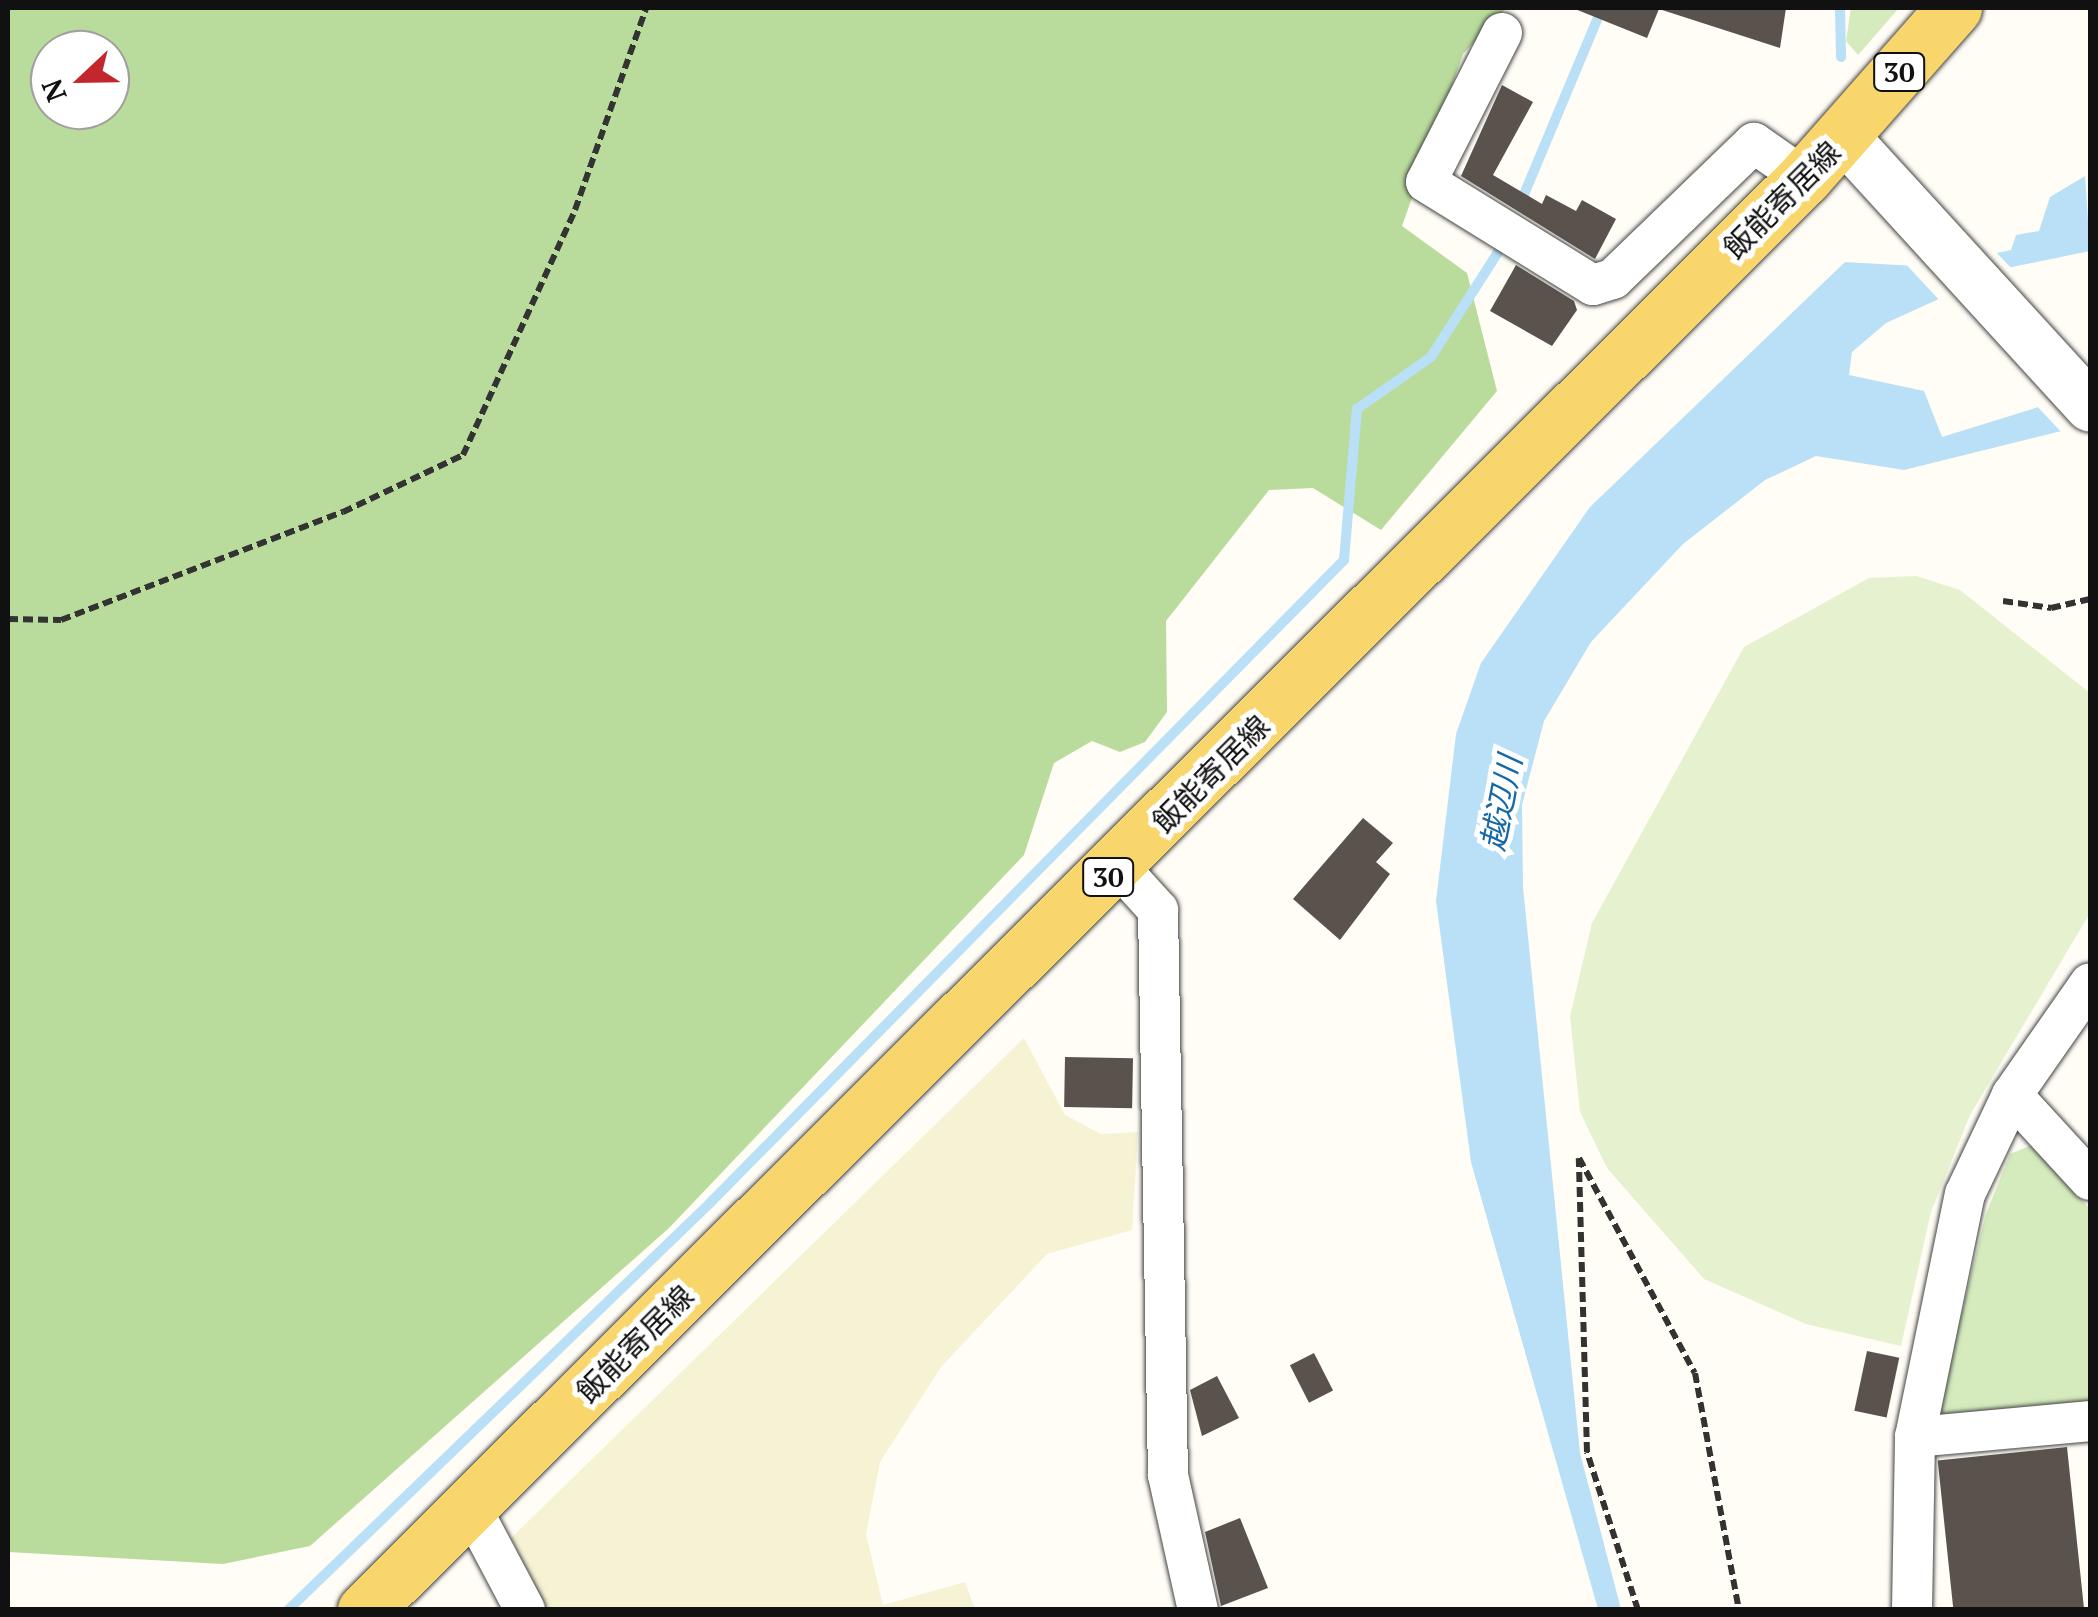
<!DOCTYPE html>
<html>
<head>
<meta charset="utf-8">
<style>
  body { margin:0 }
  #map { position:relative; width:2098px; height:1617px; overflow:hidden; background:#fffdf5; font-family:"PT Serif","Noto Sans JP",serif }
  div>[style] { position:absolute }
  .farmland>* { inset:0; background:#f6f3d4 }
  .green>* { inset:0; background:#d5ebbd }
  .forest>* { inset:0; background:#b9dc9c }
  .pitch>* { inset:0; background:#e6f2cf }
  .water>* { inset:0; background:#b9e0f7 }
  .pier>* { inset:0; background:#fffdf5 }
  .stream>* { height:10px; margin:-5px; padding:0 5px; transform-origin:5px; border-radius:5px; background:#b9e0f7 }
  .building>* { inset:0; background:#5a524d; transform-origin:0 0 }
  .path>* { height:6px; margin-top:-3px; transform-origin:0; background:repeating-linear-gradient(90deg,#333 0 10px,transparent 0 15px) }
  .roads { filter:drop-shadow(0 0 2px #444) drop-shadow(0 0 2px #444) }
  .minor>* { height:40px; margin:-20px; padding:0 20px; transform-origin:20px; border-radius:20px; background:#fff }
  .tertiary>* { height:50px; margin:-25px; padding:0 25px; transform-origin:25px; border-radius:25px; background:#fff }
  .primary>* { height:55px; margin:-27.5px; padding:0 27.5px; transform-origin:27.5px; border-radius:27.5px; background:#f9d66b }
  span { translate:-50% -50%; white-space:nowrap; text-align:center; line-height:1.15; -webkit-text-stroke:10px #fff; paint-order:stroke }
  .shield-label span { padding:2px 8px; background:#fff; border:2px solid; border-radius:8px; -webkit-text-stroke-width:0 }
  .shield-label { font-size:28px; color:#111; font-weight:700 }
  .street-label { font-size:30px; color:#111 }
  .water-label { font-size:32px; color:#1768a6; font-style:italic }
  .frame { position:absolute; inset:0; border:10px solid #111; pointer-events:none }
  .north { position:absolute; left:30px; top:30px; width:100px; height:100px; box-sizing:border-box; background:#fff; border:2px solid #a0a0a0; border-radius:50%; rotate:248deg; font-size:28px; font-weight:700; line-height:40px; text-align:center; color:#111 }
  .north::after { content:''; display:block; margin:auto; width:35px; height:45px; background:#c4262e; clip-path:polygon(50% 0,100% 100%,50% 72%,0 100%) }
</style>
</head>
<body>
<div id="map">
  <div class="farmland">
    <div style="clip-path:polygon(1024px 1038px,1065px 1115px,1101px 1134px,1138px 1132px,1132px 1230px,1047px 1254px,941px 1367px,880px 1462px,866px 1534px,883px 1605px,965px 1582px,975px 1609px,544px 1609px,511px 1538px)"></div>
  </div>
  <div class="green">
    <div style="clip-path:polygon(1851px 8px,1899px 8px,1858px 55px,1846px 41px)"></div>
    <div style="clip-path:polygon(2032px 1145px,2090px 1209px,2090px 1402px,1948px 1416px,1938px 1409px,1986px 1214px,2010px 1154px)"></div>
  </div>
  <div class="forest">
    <div style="clip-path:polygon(evenodd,8px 8px,1506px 8px,1463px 54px,1402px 226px,1467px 273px,1497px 391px,1381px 530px,1313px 488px,1269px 490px,1166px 621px,1167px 712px,1145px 742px,1120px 752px,1092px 741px,1054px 763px,1024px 855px,669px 1228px,310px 1546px,223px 1564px,8px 1552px,8px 8px,50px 50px,110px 50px,110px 110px,50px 110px,50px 50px)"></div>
  </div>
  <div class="pitch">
    <div style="clip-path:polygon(1916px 576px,1960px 590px,2090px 693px,2090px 913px,1970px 1115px,1931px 1212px,1901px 1346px,1806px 1324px,1704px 1279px,1607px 1168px,1580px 1112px,1570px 1016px,1592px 923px,1744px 647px,1869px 578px)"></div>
  </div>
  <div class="water">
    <div style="clip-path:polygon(2085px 176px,2090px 251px,2007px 268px,1886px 323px,1852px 352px,1849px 375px,1924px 391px,1942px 437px,2090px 391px,2090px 424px,1904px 470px,1816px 456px,1765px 480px,1683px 544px,1591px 642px,1544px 721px,1522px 805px,1523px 887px,1580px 1453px,1621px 1609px,1598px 1609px,1471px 1162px,1436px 901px,1456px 734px,1481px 663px,1590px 507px,1845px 262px,1932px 267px,2011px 250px,2016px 235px,2039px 231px,2050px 197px)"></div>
  </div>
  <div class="pier">
    <div style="clip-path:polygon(1993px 249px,2015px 272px,1942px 303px,1902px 260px)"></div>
    <div style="clip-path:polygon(2090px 386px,2090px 429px,2065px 436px,2034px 403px)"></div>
  </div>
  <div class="stream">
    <div style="left:1840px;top:8px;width:49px;rotate:88.8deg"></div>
    <div style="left:1520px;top:204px;width:212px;rotate:-67.3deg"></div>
    <div style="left:288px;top:1610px;width:586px;rotate:-43.96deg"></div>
    <div style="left:710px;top:1203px;width:903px;rotate:-45.4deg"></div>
    <div style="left:1344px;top:560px;width:152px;rotate:-85.1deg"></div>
    <div style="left:1357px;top:409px;width:90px;rotate:-35.1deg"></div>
    <div style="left:1431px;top:357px;width:135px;rotate:-57.4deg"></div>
  </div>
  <div class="building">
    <div style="clip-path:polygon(1786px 8px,1780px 48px,1659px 9px,1647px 38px,1575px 9px)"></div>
    <div style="clip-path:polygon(1502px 85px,1533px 102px,1493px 175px,1542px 204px,1546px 195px,1576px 211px,1582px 200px,1616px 219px,1595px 259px,1461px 176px)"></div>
    <div style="clip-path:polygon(1516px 265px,1574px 301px,1577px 310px,1552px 346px,1490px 311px)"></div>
    <div style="clip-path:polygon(1363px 818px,1393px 843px,1376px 862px,1390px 874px,1340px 940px,1293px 899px)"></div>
    <div style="left:1065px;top:1057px;width:68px;height:50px;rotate:1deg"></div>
    <div style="left:1867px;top:1351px;width:33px;height:61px;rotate:12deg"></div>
    <div style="left:1314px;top:1353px;width:42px;height:27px;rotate:63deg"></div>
    <div style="clip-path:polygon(1217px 1376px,1239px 1418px,1202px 1436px,1190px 1390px)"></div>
    <div style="left:2067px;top:1447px;width:164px;height:130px;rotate:84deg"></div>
    <div style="clip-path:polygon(1240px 1518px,1268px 1588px,1221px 1606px,1205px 1532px)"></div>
  </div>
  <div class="path">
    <div style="left:2003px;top:601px;width:49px;rotate:8.3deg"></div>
    <div style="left:2051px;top:608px;width:40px;rotate:-13deg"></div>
    <div style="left:8px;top:619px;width:53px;rotate:1.1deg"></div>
    <div style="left:61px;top:620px;width:302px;rotate:-21deg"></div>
    <div style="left:343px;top:512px;width:133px;rotate:-25.4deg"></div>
    <div style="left:463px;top:455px;width:269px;rotate:-65.4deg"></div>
    <div style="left:575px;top:210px;width:214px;rotate:-70.6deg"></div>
    <div style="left:1638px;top:1610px;width:166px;rotate:-107.9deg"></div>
    <div style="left:1587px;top:1452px;width:294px;rotate:-91.6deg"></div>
    <div style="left:1579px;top:1158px;width:244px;rotate:61.7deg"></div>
    <div style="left:1695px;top:1373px;width:241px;rotate:79.5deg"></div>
  </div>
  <div class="roads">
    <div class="minor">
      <div style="left:1502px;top:33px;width:167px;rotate:117deg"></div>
      <div style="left:1426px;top:182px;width:196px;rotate:31.7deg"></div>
      <div style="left:1593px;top:285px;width:21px;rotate:-17deg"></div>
      <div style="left:1613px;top:279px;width:196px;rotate:-44deg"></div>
      <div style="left:1754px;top:143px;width:61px;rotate:35deg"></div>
      <div style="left:1119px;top:867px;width:58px;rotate:47.8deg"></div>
      <div style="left:1158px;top:910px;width:565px;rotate:88.99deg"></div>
      <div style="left:1168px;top:1475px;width:138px;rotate:77.5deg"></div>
      <div style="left:2012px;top:1095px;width:115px;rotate:47.5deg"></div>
      <div style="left:1915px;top:1437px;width:176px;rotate:-5.2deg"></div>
      <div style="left:470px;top:1506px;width:118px;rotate:62.1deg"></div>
      <div style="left:1912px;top:1610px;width:173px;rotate:-89deg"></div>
      <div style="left:1915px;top:1437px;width:248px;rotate:-78.4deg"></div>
      <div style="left:1965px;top:1194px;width:110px;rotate:-64.6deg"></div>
      <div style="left:2012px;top:1095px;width:136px;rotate:-55.1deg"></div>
    </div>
    <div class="tertiary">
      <div style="left:1844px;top:137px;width:365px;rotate:47.6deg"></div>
    </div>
    <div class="primary">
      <div style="left:365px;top:1610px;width:2030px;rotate:-44.86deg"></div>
      <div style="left:1804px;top:178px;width:227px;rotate:-48.6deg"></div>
    </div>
  </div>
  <div class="shield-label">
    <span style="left:1899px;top:72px">30</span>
    <span style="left:1108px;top:877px">30</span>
  </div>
  <div class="street-label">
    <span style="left:1782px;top:200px;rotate:-45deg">飯能寄居線</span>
    <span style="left:1211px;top:774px;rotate:-45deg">飯能寄居線</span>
    <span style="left:635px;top:1344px;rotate:-45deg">飯能寄居線</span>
  </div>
  <div class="water-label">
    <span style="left:1501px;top:803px;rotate:-79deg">越辺川</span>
  </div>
  <div class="frame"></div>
  <div class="north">N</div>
</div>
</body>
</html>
